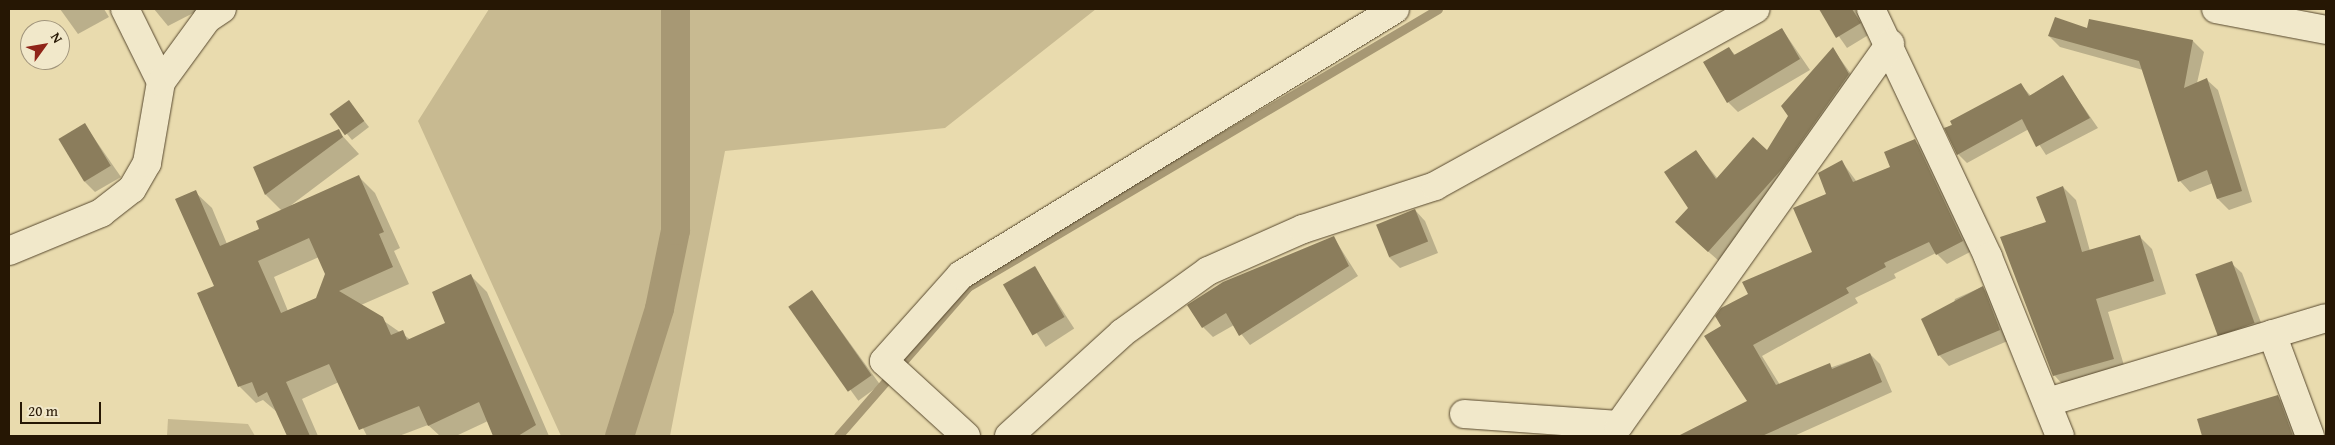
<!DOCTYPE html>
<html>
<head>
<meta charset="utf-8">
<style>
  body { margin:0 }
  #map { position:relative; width:2335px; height:445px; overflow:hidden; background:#e9dbae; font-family:"Gentium Book Plus",serif }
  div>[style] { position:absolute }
  .green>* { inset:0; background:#c8ba91 }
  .shadow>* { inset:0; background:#0003; transform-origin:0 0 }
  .stream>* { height:9px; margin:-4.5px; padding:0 4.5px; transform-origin:4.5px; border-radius:4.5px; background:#a79874 }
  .canal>* { height:29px; margin:-14.5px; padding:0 14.5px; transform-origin:14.5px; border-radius:14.5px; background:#a79874 }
  .building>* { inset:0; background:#8b7d5c; transform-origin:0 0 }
  .roads { filter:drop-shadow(0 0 1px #57482e) drop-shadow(0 0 1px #57482e) }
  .minor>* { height:28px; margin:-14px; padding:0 14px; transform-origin:14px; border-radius:14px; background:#f1e8ca }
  span { translate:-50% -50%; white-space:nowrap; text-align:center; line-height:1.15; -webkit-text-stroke:4.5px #f1e8ca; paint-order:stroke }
  .frame { position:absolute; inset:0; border:10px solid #261704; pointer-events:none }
  .north { position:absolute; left:20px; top:20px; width:50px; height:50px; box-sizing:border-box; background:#f1e8ca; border:1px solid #a0947b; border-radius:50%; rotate:58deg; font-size:14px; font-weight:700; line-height:20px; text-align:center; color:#261704 }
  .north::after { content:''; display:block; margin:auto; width:18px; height:22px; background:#8f2418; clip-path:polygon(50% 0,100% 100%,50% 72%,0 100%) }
  .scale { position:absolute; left:20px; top:402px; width:81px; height:22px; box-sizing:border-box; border:2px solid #261704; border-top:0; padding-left:6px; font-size:15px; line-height:18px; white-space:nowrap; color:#261704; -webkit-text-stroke:4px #f1e8ca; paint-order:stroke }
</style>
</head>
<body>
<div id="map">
  <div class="green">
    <div style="clip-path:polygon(489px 9px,1096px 9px,945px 128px,725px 151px,670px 436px,561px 436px,418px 121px)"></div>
    <div style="clip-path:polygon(168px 419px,248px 424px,255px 436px,167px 436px)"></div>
  </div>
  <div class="shadow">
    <div style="clip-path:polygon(60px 9px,104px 9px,109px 17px,78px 34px)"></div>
    <div style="clip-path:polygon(154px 9px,201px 9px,168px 26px)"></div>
    <div style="clip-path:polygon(1820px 9px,1855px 9px,1870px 34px,1847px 48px)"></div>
    <div style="clip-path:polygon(1782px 29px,1810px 70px,1738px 112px,1728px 102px,1729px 48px,1736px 56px)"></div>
    <div style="clip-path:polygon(2088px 30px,2193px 41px,2204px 52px,2197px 83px,2207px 80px,2218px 90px,2252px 202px,2229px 210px,2218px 199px,2213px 183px,2190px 192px,2180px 181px,2143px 70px,2060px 47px,2049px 36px)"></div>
    <div style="clip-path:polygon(1833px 49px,1859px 85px,1719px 261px,1687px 233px,1696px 152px,1718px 179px,1767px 152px)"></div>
    <div style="clip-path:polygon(2062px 76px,2098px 128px,2046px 155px,2029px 129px,1967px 163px,1958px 154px,1946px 128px,2020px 84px,2031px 96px)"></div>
    <div style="clip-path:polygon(349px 102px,369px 127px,352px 140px,347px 134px)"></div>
    <div style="clip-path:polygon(85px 125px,121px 177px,95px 192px,85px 182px)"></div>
    <div style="clip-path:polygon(evenodd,338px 131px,359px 154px,290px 206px,359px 177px,375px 193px,400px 248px,394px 251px,409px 284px,361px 305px,411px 340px,447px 324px,470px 275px,487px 292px,549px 436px,495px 436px,488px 421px,456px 436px,440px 436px,428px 425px,399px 436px,367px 436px,339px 382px,302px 399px,318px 436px,288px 436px,277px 412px,263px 400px,256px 403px,240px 387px,199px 294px,215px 286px,195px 192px,212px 208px,227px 244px,261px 229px,282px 211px,266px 195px,255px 168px,338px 131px,319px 257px,326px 274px,317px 299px,288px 311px,274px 277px,319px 257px)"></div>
    <div style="clip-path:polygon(1915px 141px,1925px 151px,1972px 251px,1947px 264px,1936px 253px,1894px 274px,1896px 278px,1855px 298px,1858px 303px,1762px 356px,1780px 385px,1870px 354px,1880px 364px,1892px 392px,1794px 436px,1706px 436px,1701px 426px,1748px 401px,1723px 327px,1749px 294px,1813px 252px,1828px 195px,1842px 162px,1857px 182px,1891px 167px)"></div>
    <div style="clip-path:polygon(2063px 187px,2076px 200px,2090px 251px,2139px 236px,2152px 249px,2166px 294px,2108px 312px,2126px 372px,2067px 389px,2054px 375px,2047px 223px)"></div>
    <div style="clip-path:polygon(1415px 210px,1425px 221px,1438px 253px,1400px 268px,1389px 257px)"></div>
    <div style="clip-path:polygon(1334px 238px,1358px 276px,1250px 345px,1234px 325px,1213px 337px,1203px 327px)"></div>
    <div style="clip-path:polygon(2231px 263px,2242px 273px,2265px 333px,2231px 344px,2220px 333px)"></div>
    <div style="left:1035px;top:268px;width:72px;height:34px;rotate:57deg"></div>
    <div style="clip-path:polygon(1982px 287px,1993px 298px,2010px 340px,1949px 366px,1939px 355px,1955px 299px)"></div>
    <div style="left:812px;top:291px;width:116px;height:27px;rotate:54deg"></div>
    <div style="clip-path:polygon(2278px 397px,2292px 411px,2301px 436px,2203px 436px,2198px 419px)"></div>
  </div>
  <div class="stream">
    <div style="left:838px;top:436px;width:198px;rotate:-48.9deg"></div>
    <div style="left:968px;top:287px;width:546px;rotate:-30.6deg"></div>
  </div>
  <div class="canal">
    <div style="left:619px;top:436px;width:134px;rotate:-72.6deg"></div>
    <div style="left:659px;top:308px;width:80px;rotate:-78.4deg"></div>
    <div style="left:675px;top:230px;width:221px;rotate:-90deg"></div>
  </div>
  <div class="building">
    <div style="clip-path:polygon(1819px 9px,1852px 9px,1861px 23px,1836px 38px)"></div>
    <div style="clip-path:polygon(2055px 17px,2087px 28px,2089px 19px,2193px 40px,2184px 88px,2207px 78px,2242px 191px,2217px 199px,2207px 170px,2178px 182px,2139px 61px,2048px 36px)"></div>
    <div style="clip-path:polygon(1782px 28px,1800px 59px,1727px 103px,1703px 62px,1729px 47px,1734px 55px)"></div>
    <div style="clip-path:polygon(1833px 47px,1849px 74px,1782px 169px,1708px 252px,1675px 222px,1688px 208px,1664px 172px,1696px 150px,1716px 179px,1753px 137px,1767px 150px,1788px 116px,1781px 106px)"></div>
    <div style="clip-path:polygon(2063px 75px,2090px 118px,2036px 147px,2022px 119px,1957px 155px,1944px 128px,1952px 125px,1950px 121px,2021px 83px,2029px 96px)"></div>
    <div style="left:349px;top:100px;width:26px;height:24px;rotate:54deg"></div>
    <div style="left:85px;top:123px;width:50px;height:31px;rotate:59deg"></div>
    <div style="clip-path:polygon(339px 129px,343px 137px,265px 195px,253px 167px)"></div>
    <div style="clip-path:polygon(1915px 139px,1963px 241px,1936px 255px,1929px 242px,1884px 263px,1886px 267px,1846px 288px,1849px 293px,1753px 345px,1776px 385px,1830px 363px,1832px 369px,1870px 353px,1882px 382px,1762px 436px,1678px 436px,1747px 401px,1704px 336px,1721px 326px,1715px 316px,1721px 308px,1748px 294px,1742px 282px,1812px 252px,1793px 208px,1826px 194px,1818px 173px,1842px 160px,1853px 182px,1890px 167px,1884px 152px)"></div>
    <div style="clip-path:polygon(evenodd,359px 175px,384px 232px,379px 234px,393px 267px,339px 291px,383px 317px,391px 335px,403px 330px,407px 340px,445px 323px,432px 292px,471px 274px,536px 425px,518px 436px,493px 436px,479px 402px,428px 426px,419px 406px,359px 430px,329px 364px,286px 382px,310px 436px,287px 436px,267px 392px,258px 397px,252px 382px,238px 387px,197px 293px,214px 286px,175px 199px,196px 190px,220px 246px,259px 229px,256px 221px,359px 175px,309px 238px,325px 274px,316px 298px,281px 313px,258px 261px,309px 238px)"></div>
    <div style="clip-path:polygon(2063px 186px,2082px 252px,2140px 235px,2154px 281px,2096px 299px,2114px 359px,2053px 376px,2000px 237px,2046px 222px,2036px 197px)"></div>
    <div style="left:1415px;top:209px;width:35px;height:42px;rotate:68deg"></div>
    <div style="clip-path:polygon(1334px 236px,1349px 266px,1239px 336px,1226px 313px,1202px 328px,1187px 305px,1223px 282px)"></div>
    <div style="left:2232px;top:261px;width:66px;height:39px;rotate:70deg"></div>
    <div style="left:1035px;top:266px;width:59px;height:37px;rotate:60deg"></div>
    <div style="clip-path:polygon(1983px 286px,2000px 330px,1938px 356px,1921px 319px)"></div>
    <div style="left:812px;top:290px;width:104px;height:29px;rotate:55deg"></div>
    <div style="clip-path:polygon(2278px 395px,2293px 436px,2202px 436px,2197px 419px)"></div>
  </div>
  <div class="roads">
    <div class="minor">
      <div style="left:125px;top:9px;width:81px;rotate:63.7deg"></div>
      <div style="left:1871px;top:9px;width:274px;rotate:64.7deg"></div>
      <div style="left:1988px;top:257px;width:193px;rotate:68.1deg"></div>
      <div style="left:2216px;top:9px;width:112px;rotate:10.8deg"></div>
      <div style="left:9px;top:251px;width:100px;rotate:-22.4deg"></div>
      <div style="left:101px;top:213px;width:39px;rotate:-38deg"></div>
      <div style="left:132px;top:189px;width:30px;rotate:-60deg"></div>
      <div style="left:147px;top:163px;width:82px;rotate:-80.2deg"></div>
      <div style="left:161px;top:82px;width:78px;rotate:-53.9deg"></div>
      <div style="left:207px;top:19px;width:18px;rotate:-34deg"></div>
      <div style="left:2272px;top:334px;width:109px;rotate:69.6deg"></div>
      <div style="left:2048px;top:402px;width:290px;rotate:-16.8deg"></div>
      <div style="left:1464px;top:414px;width:155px;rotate:4.1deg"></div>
      <div style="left:1619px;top:425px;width:468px;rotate:-54.6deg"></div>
      <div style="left:966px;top:436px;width:111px;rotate:-137.6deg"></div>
      <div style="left:884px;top:361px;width:115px;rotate:-48.2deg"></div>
      <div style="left:961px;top:275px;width:509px;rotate:-31.5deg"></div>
      <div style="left:1009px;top:436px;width:153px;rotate:-42.3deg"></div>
      <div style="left:1122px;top:333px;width:106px;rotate:-35.8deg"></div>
      <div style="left:1208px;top:271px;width:104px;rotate:-23.9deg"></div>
      <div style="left:1303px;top:229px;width:139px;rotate:-18deg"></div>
      <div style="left:1435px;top:186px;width:366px;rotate:-28.9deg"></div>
    </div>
  </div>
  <div class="frame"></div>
  <div class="north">N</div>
  <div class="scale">20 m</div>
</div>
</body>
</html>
